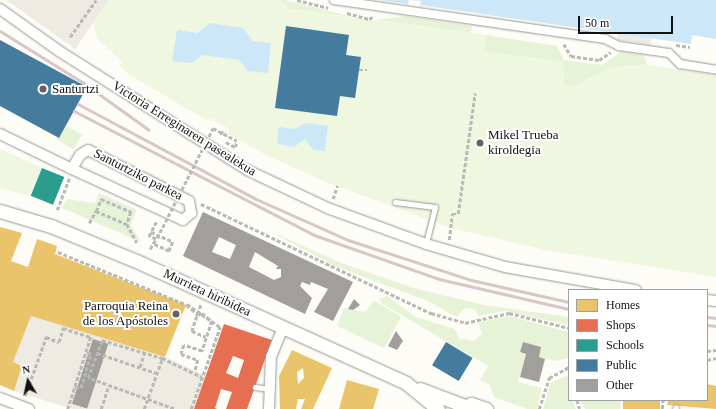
<!DOCTYPE html>
<html>
<head>
<meta charset="utf-8">
<style>
  body { margin:0 }
  #map { position:relative; width:716px; height:409px; overflow:hidden; background:#fdfcf7; font-family:"Times New Roman",serif }
  div>[style] { position:absolute }
  .green>* { inset:0; background:#e7f3d6; transform-origin:0 0 }
  .pitch>* { inset:0; background:#f0f7e0 }
  .plaza>* { inset:0; background:#edebe2; transform-origin:0 0 }
  .water>* { inset:0; background:#cce8f8 }
  .homes>* { inset:0; background:#e9c46a; transform-origin:0 0 }
  .shops>* { inset:0; background:#e76f51 }
  .schools>* { inset:0; background:#2a9d8f; transform-origin:0 0 }
  .public>* { inset:0; background:#457b9d; transform-origin:0 0 }
  .building>* { inset:0; background:#a19f9c; transform-origin:0 0 }
  .path>* { height:2.5px; margin-top:-1.25px; transform-origin:0; background:repeating-linear-gradient(90deg,#b9b9b8 0 4px,transparent 0 6px) }
  .roads { filter:drop-shadow(0 0 1px #979795) drop-shadow(0 0 1px #979795) }
  .service>* { height:5px; margin:-2.5px; padding:0 2.5px; transform-origin:2.5px; border-radius:2.5px; background:#fffffe }
  .pedestrian>* { height:8px; margin:-4px; padding:0 4px; transform-origin:4px; border-radius:4px; background:#fffffe }
  .minor>* { height:10px; margin:-5px; padding:0 5px; transform-origin:5px; border-radius:5px; background:#fffffe }
  .tertiary>* { height:13px; margin:-6.5px; padding:0 6.5px; transform-origin:6.5px; border-radius:6.5px; background:#fffffe }
  .rail>* { height:3px; margin:-1.5px; padding:0 1.5px; transform-origin:1.5px; border-radius:1.5px; background:#d9c6c6 }
  .path-bridge>* { height:2.5px; margin-top:-1.25px; transform-origin:0; background:repeating-linear-gradient(90deg,#b9b9b8 0 4px,transparent 0 6px) }
  .dots>* { width:11px; height:11px; translate:-50% -50%; box-sizing:border-box; border:2px solid #fff; border-radius:50% }
  span { translate:-50% -50%; white-space:nowrap; text-align:center; line-height:1.15; -webkit-text-stroke:4px #fff; paint-order:stroke }
  .poi-label { font-size:13px; color:#111 }
  .left { translate:0 -50%; text-align:left }
  .right { translate:-100% -50%; text-align:right }
  .street-label { font-size:13px; color:#111 }
  .legend { position:absolute; left:568px; top:289px; width:140px; height:112px; box-sizing:border-box; background:#fff; border:1px solid #a0a0a0; margin:0; padding:5px 7px; list-style:none; font-size:12px; color:#111 }
  .legend li { display:flex; align-items:center; gap:8px; height:20px }
  .legend b { width:20px; border:1px solid #a0a0a0 }
  .north { position:absolute; left:8px; top:361px; width:40px; height:40px; -webkit-text-stroke:3px #fff; paint-order:stroke; rotate:351deg; font-size:11px; font-weight:700; line-height:16px; text-align:center; color:#111 }
  .north::after { content:''; display:block; margin:auto; width:14px; height:18px; background:#111; clip-path:polygon(50% 0,100% 100%,50% 72%,0 100%) }
  .scale { position:absolute; left:578px; top:16px; width:95px; height:18px; box-sizing:border-box; border:2px solid #111; border-top:0; padding-left:5px; font-size:12px; line-height:14px; white-space:nowrap; color:#111; -webkit-text-stroke:3px #fff; paint-order:stroke }
</style>
</head>
<body>
<div id="map">
  <div class="green">
    <div style="clip-path:polygon(280px 0,285px 0,353px 17px,289px 9px)"></div>
    <div style="clip-path:polygon(405px 16px,472px 26px,471px 33px,375px 20px)"></div>
    <div style="clip-path:polygon(486px 35px,557px 46px,564px 60px,602px 65px,621px 52px,644px 55px,647px 65px,622px 66px,591px 77px,576px 87px,564px 86px,563px 62px,484px 52px)"></div>
    <div style="left:66px;top:125px;width:19px;height:17px;rotate:32deg"></div>
    <div style="clip-path:polygon(99px 193px,137px 210px,131px 225px,141px 242px,62px 208px,67px 199px,95px 203px)"></div>
    <div style="clip-path:polygon(265px 229px,341px 263px,414px 288px,484px 305px,569px 317px,569px 325px,505px 311px,478px 316px,475px 309px,465px 308px,457px 317px,428px 301px,337px 267px)"></div>
    <div style="clip-path:polygon(387px 296px,416px 317px,455px 329px,459px 338px,474px 341px,482px 334px,478px 323px,509px 316px,569px 332px,569px 358px,555px 361px,539px 357px,541px 347px,523px 342px,520px 352px,526px 354px,518px 382px,542px 388px,537px 409px,527px 409px,494px 397px,490px 385px,480px 380px,488px 366px,381px 303px,379px 299px)"></div>
    <div style="clip-path:polygon(374px 300px,401px 317px,384px 348px,337px 326px,344px 308px,365px 312px)"></div>
    <div style="clip-path:polygon(569px 375px,569px 400px,573px 400px,576px 409px,543px 409px,551px 382px)"></div>
    <div style="clip-path:polygon(579px 400px,621px 400px,620px 409px,585px 409px)"></div>
  </div>
  <div class="pitch">
    <div style="clip-path:polygon(104px 0,280px 0,289px 9px,486px 35px,485px 52px,563px 62px,564px 86px,576px 87px,606px 69px,622px 66px,647px 65px,716px 75px,716px 277px,545px 250px,451px 228px,323px 181px,262px 153px,227px 133px,229px 129px,210px 118px,208px 121px,128px 74px,120px 66px,122px 61px,97px 39px,93px 21px)"></div>
    <div style="clip-path:polygon(0 149px,42px 168px,30px 196px,0 188px)"></div>
  </div>
  <div class="plaza">
    <div style="clip-path:polygon(6px 0,109px 0,75px 49px)"></div>
    <div style="left:618px;top:33px;width:34px;height:7px;rotate:8deg"></div>
    <div style="clip-path:polygon(31px 316px,165px 357px,206px 376px,194px 409px,73px 409px,14px 391px,22px 366px,13px 362px)"></div>
  </div>
  <div class="water">
    <div style="clip-path:polygon(380px 0,716px 0,716px 39px,692px 35px,691px 44px,420px 5px,421px 1px,409px 0,408px 4px)"></div>
    <div style="clip-path:polygon(210px 23px,243px 28px,253px 41px,271px 43px,268px 73px,247px 71px,240px 60px,202px 55px,192px 63px,172px 61px,177px 30px,197px 33px)"></div>
    <div style="clip-path:polygon(305px 123px,328px 126px,325px 151px,313px 150px,305px 139px,294px 147px,277px 144px,279px 127px,295px 129px)"></div>
  </div>
  <div class="homes">
    <div style="clip-path:polygon(0 227px,22px 233px,11px 261px,28px 267px,37px 239px,57px 246px,55px 254px,186px 305px,165px 357px,31px 316px,13px 362px,22px 366px,14px 391px,0 385px)"></div>
    <div style="clip-path:polygon(evenodd,292px 350px,332px 368px,313px 409px,301px 409px,305px 399px,298px 399px,296px 409px,280px 409px,279px 376px,292px 350px,303px 368px,304px 378px,298px 384px,297px 372px,303px 368px)"></div>
    <div style="clip-path:polygon(347px 380px,379px 389px,373px 409px,339px 409px)"></div>
    <div style="clip-path:polygon(707px 384px,716px 386px,716px 409px,667px 405px,668px 400px,707px 400px)"></div>
    <div style="left:623px;top:400px;width:37px;height:9px"></div>
  </div>
  <div class="shops">
    <div style="clip-path:polygon(evenodd,224px 324px,272px 340px,247px 409px,226px 409px,232px 392px,221px 389px,215px 408px,217px 409px,194px 409px,224px 324px,233px 356px,244px 360px,238px 378px,226px 373px,233px 356px)"></div>
  </div>
  <div class="schools">
    <div style="left:42px;top:168px;width:24px;height:30px;rotate:22deg"></div>
  </div>
  <div class="public">
    <div style="clip-path:polygon(286px 26px,349px 35px,346px 55px,361px 57px,355px 98px,340px 96px,337px 116px,275px 108px)"></div>
    <div style="clip-path:polygon(0 40px,87px 87px,59px 138px,0 106px)"></div>
    <div style="left:446px;top:342px;width:31px;height:27px;rotate:31deg"></div>
  </div>
  <div class="building">
    <div style="clip-path:polygon(evenodd,203px 212px,353px 282px,333px 321px,314px 312px,328px 289px,311px 282px,310px 285px,302px 282px,300px 286px,312px 298px,305px 314px,183px 256px,203px 212px,219px 237px,236px 245px,230px 259px,212px 252px,219px 237px,203px 212px,255px 252px,278px 266px,276px 269px,281px 269px,281px 277px,274px 280px,249px 267px,255px 252px)"></div>
    <div style="clip-path:polygon(354px 299px,360px 305px,353px 310px,348px 309px)"></div>
    <div style="clip-path:polygon(396px 331px,403px 341px,397px 350px,388px 346px)"></div>
    <div style="left:93px;top:339px;width:16px;height:68px;rotate:18deg"></div>
    <div style="clip-path:polygon(523px 342px,541px 347px,539px 357px,545px 359px,539px 382px,520px 377px,526px 354px,520px 352px)"></div>
  </div>
  <div class="path">
    <div style="left:297px;top:0;width:32px;rotate:14deg"></div>
    <div style="left:347px;top:13px;width:23px;rotate:15deg"></div>
    <div style="left:369px;top:19px;width:6px;rotate:-31deg"></div>
    <div style="left:70px;top:37px;width:45px;rotate:-54.9deg"></div>
    <div style="left:564px;top:44px;width:14px;rotate:60deg"></div>
    <div style="left:571px;top:56px;width:28px;rotate:8deg"></div>
    <div style="left:599px;top:60px;width:14px;rotate:-34deg"></div>
    <div style="left:676px;top:45px;width:14px;rotate:8deg"></div>
    <div style="left:359px;top:70px;width:8px"></div>
    <div style="left:220px;top:134px;width:6px;rotate:-39deg"></div>
    <div style="left:226px;top:142px;width:10px;rotate:29deg"></div>
    <div style="left:235px;top:147px;width:6px;rotate:-72deg"></div>
    <div style="left:333px;top:199px;width:14px;rotate:-73deg"></div>
    <div style="left:201px;top:204px;width:255px;rotate:25.4deg"></div>
    <div style="left:431px;top:313px;width:35px;rotate:16deg"></div>
    <div style="left:465px;top:323px;width:45px;rotate:-12.8deg"></div>
    <div style="left:509px;top:313px;width:62px;rotate:14deg"></div>
    <div style="left:57px;top:210px;width:34px;rotate:-69deg"></div>
    <div style="left:96px;top:211px;width:13px;rotate:-67deg"></div>
    <div style="left:101px;top:199px;width:33px;rotate:23deg"></div>
    <div style="left:131px;top:212px;width:13px;rotate:108deg"></div>
    <div style="left:89px;top:223px;width:14px;rotate:-60deg"></div>
    <div style="left:96px;top:211px;width:34px;rotate:23deg"></div>
    <div style="left:127px;top:224px;width:21px;rotate:62deg"></div>
    <div style="left:151px;top:232px;width:24px;rotate:24deg"></div>
    <div style="left:173px;top:242px;width:10px;rotate:114deg"></div>
    <div style="left:169px;top:251px;width:17px;rotate:-156deg"></div>
    <div style="left:156px;top:239px;width:8px;rotate:-157deg"></div>
    <div style="left:149px;top:236px;width:18px;rotate:-63deg"></div>
    <div style="left:449px;top:240px;width:26px;rotate:-83deg"></div>
    <div style="left:452px;top:214px;width:6px"></div>
    <div style="left:458px;top:214px;width:122px;rotate:-82deg"></div>
    <div style="left:150px;top:249px;width:12px;rotate:-59deg"></div>
    <div style="left:58px;top:252px;width:139px;rotate:22.3deg"></div>
    <div style="left:187px;top:305px;width:15px;rotate:42deg"></div>
    <div style="left:198px;top:315px;width:4px;rotate:-27deg"></div>
    <div style="left:202px;top:313px;width:13px;rotate:39deg"></div>
    <div style="left:212px;top:321px;width:32px;rotate:108deg"></div>
    <div style="left:202px;top:351px;width:19px;rotate:-162deg"></div>
    <div style="left:184px;top:345px;width:9px;rotate:108deg"></div>
    <div style="left:181px;top:354px;width:18px;rotate:19deg"></div>
    <div style="left:198px;top:360px;width:11px;rotate:105deg"></div>
    <div style="left:201px;top:305px;width:28px;rotate:109deg"></div>
    <div style="left:192px;top:331px;width:15px;rotate:23deg"></div>
    <div style="left:707px;top:351px;width:9px;rotate:-6deg"></div>
    <div style="left:97px;top:353px;width:62px;rotate:18.7deg"></div>
    <div style="left:707px;top:360px;width:9px;rotate:-13deg"></div>
    <div style="left:140px;top:367px;width:15px;rotate:-74deg"></div>
    <div style="left:75px;top:387px;width:6px;rotate:9deg"></div>
    <div style="left:81px;top:388px;width:35px;rotate:-74deg"></div>
    <div style="left:91px;top:354px;width:4px;rotate:-166deg"></div>
    <div style="left:25px;top:396px;width:63px;rotate:-70.4deg"></div>
    <div style="left:46px;top:337px;width:14px;rotate:21deg"></div>
    <div style="left:59px;top:342px;width:15px;rotate:-74deg"></div>
    <div style="left:63px;top:328px;width:29px;rotate:18deg"></div>
    <div style="left:91px;top:337px;width:76px;rotate:107.7deg"></div>
    <div style="left:577px;top:400px;width:9px;rotate:72deg"></div>
    <div style="left:101px;top:409px;width:23px;rotate:-72deg"></div>
    <div style="left:144px;top:409px;width:53px;rotate:-70.2deg"></div>
    <div style="left:174px;top:409px;width:91px;rotate:-160.2deg"></div>
    <div style="left:88px;top:378px;width:40px;rotate:-69.8deg"></div>
    <div style="left:102px;top:340px;width:63px;rotate:16.7deg"></div>
    <div style="left:162px;top:358px;width:44px;rotate:25.4deg"></div>
    <div style="left:191px;top:409px;width:87px;rotate:-70.5deg"></div>
    <div style="left:539px;top:409px;width:33px;rotate:-72deg"></div>
    <div style="left:549px;top:378px;width:23px;rotate:-29deg"></div>
    <div style="left:662px;top:409px;width:9px;rotate:-84deg"></div>
  </div>
  <div class="roads">
    <div class="service">
      <div style="left:395px;top:202px;width:40px;rotate:7.1deg"></div>
      <div style="left:435px;top:207px;width:38px;rotate:104deg"></div>
      <div style="left:255px;top:387px;width:15px;rotate:8deg"></div>
      <div style="left:675px;top:409px;width:2px;rotate:-63deg"></div>
    </div>
    <div class="pedestrian">
      <div style="left:334px;top:0;width:274px;rotate:8.2deg"></div>
      <div style="left:605px;top:39px;width:16px;rotate:27deg"></div>
      <div style="left:619px;top:46px;width:50px;rotate:8deg"></div>
      <div style="left:669px;top:53px;width:16px;rotate:45deg"></div>
      <div style="left:680px;top:64px;width:36px;rotate:9deg"></div>
    </div>
    <div class="minor">
      <div style="left:0;top:9px;width:72px;rotate:35.4deg"></div>
      <div style="left:59px;top:51px;width:222px;rotate:32.3deg"></div>
      <div style="left:247px;top:170px;width:92px;rotate:25.2deg"></div>
      <div style="left:330px;top:209px;width:102px;rotate:20deg"></div>
      <div style="left:426px;top:244px;width:82px;rotate:16.2deg"></div>
      <div style="left:505px;top:267px;width:133px;rotate:10deg"></div>
      <div style="left:0;top:134px;width:80px;rotate:25.9deg"></div>
      <div style="left:72px;top:169px;width:122px;rotate:24.7deg"></div>
      <div style="left:183px;top:220px;width:11px;rotate:-41deg"></div>
      <div style="left:191px;top:213px;width:12px;rotate:-99deg"></div>
      <div style="left:189px;top:201px;width:113px;rotate:-153.2deg"></div>
      <div style="left:88px;top:150px;width:9px;rotate:148deg"></div>
      <div style="left:80px;top:155px;width:16px;rotate:120deg"></div>
      <div style="left:707px;top:300px;width:9px;rotate:6deg"></div>
      <div style="left:0;top:398px;width:31px;rotate:21deg"></div>
      <div style="left:269px;top:409px;width:52px;rotate:-87.8deg"></div>
      <div style="left:271px;top:357px;width:31px;rotate:-68deg"></div>
    </div>
    <div class="tertiary">
      <div style="left:0;top:211px;width:53px;rotate:16.4deg"></div>
      <div style="left:51px;top:226px;width:100px;rotate:22.4deg"></div>
      <div style="left:143px;top:264px;width:289px;rotate:24.3deg"></div>
      <div style="left:406px;top:383px;width:41px;rotate:39.1deg"></div>
      <div style="left:420px;top:389px;width:48px;rotate:20.7deg"></div>
      <div style="left:461px;top:409px;width:11px;rotate:-27deg"></div>
      <div style="left:471px;top:404px;width:16px;rotate:18deg"></div>
    </div>
  </div>
  <div class="rail">
    <div style="left:0;top:31px;width:97px;rotate:31.9deg"></div>
    <div style="left:82px;top:82px;width:82px;rotate:35.6deg"></div>
    <div style="left:78px;top:104px;width:202px;rotate:28.1deg"></div>
    <div style="left:256px;top:199px;width:101px;rotate:24deg"></div>
    <div style="left:348px;top:240px;width:129px;rotate:18deg"></div>
    <div style="left:471px;top:280px;width:100px;rotate:12.7deg"></div>
    <div style="left:74px;top:111px;width:270px;rotate:27.3deg"></div>
    <div style="left:314px;top:235px;width:133px;rotate:19.4deg"></div>
    <div style="left:439px;top:279px;width:133px;rotate:13deg"></div>
    <div style="left:707px;top:317px;width:9px;rotate:6deg"></div>
    <div style="left:707px;top:325px;width:9px;rotate:6deg"></div>
  </div>
  <div class="path-bridge">
    <div style="left:157px;top:238px;width:123px;rotate:-63deg"></div>
    <div style="left:213px;top:128px;width:27px;rotate:28deg"></div>
    <div style="left:187px;top:304px;width:40px;rotate:34.9deg"></div>
  </div>
  <div class="dots">
    <div style="left:43px;top:89px;background:#646362"></div>
    <div style="left:480px;top:143px;background:#646362"></div>
    <div style="left:176px;top:314px;background:#646362"></div>
  </div>
  <div class="poi-label">
    <span class="left" style="left:52px;top:89px">Santurtzi</span>
    <span class="left" style="left:488px;top:143px">Mikel Trueba<br>kiroldegia</span>
    <span class="right" style="left:168px;top:314px">Parroquia Reina<br>de los Apóstoles</span>
  </div>
  <div class="street-label">
    <span style="left:184px;top:129px;rotate:32deg">Victoria Erreginaren pasealekua</span>
    <span style="left:138px;top:175px;rotate:27deg">Santurtziko parkea</span>
    <span style="left:207px;top:293px;rotate:25deg">Murrieta hiribidea</span>
  </div>
  <ul class="legend">
  <li><b style="height:11px;background:#e9c46a"></b>Homes</li>
  <li><b style="height:11px;background:#e76f51"></b>Shops</li>
  <li><b style="height:11px;background:#2a9d8f"></b>Schools</li>
  <li><b style="height:11px;background:#457b9d"></b>Public</li>
  <li><b style="height:11px;background:#a19f9c"></b>Other</li>
  </ul>
  <div class="north">N</div>
  <div class="scale">50 m</div>
</div>
</body>
</html>
